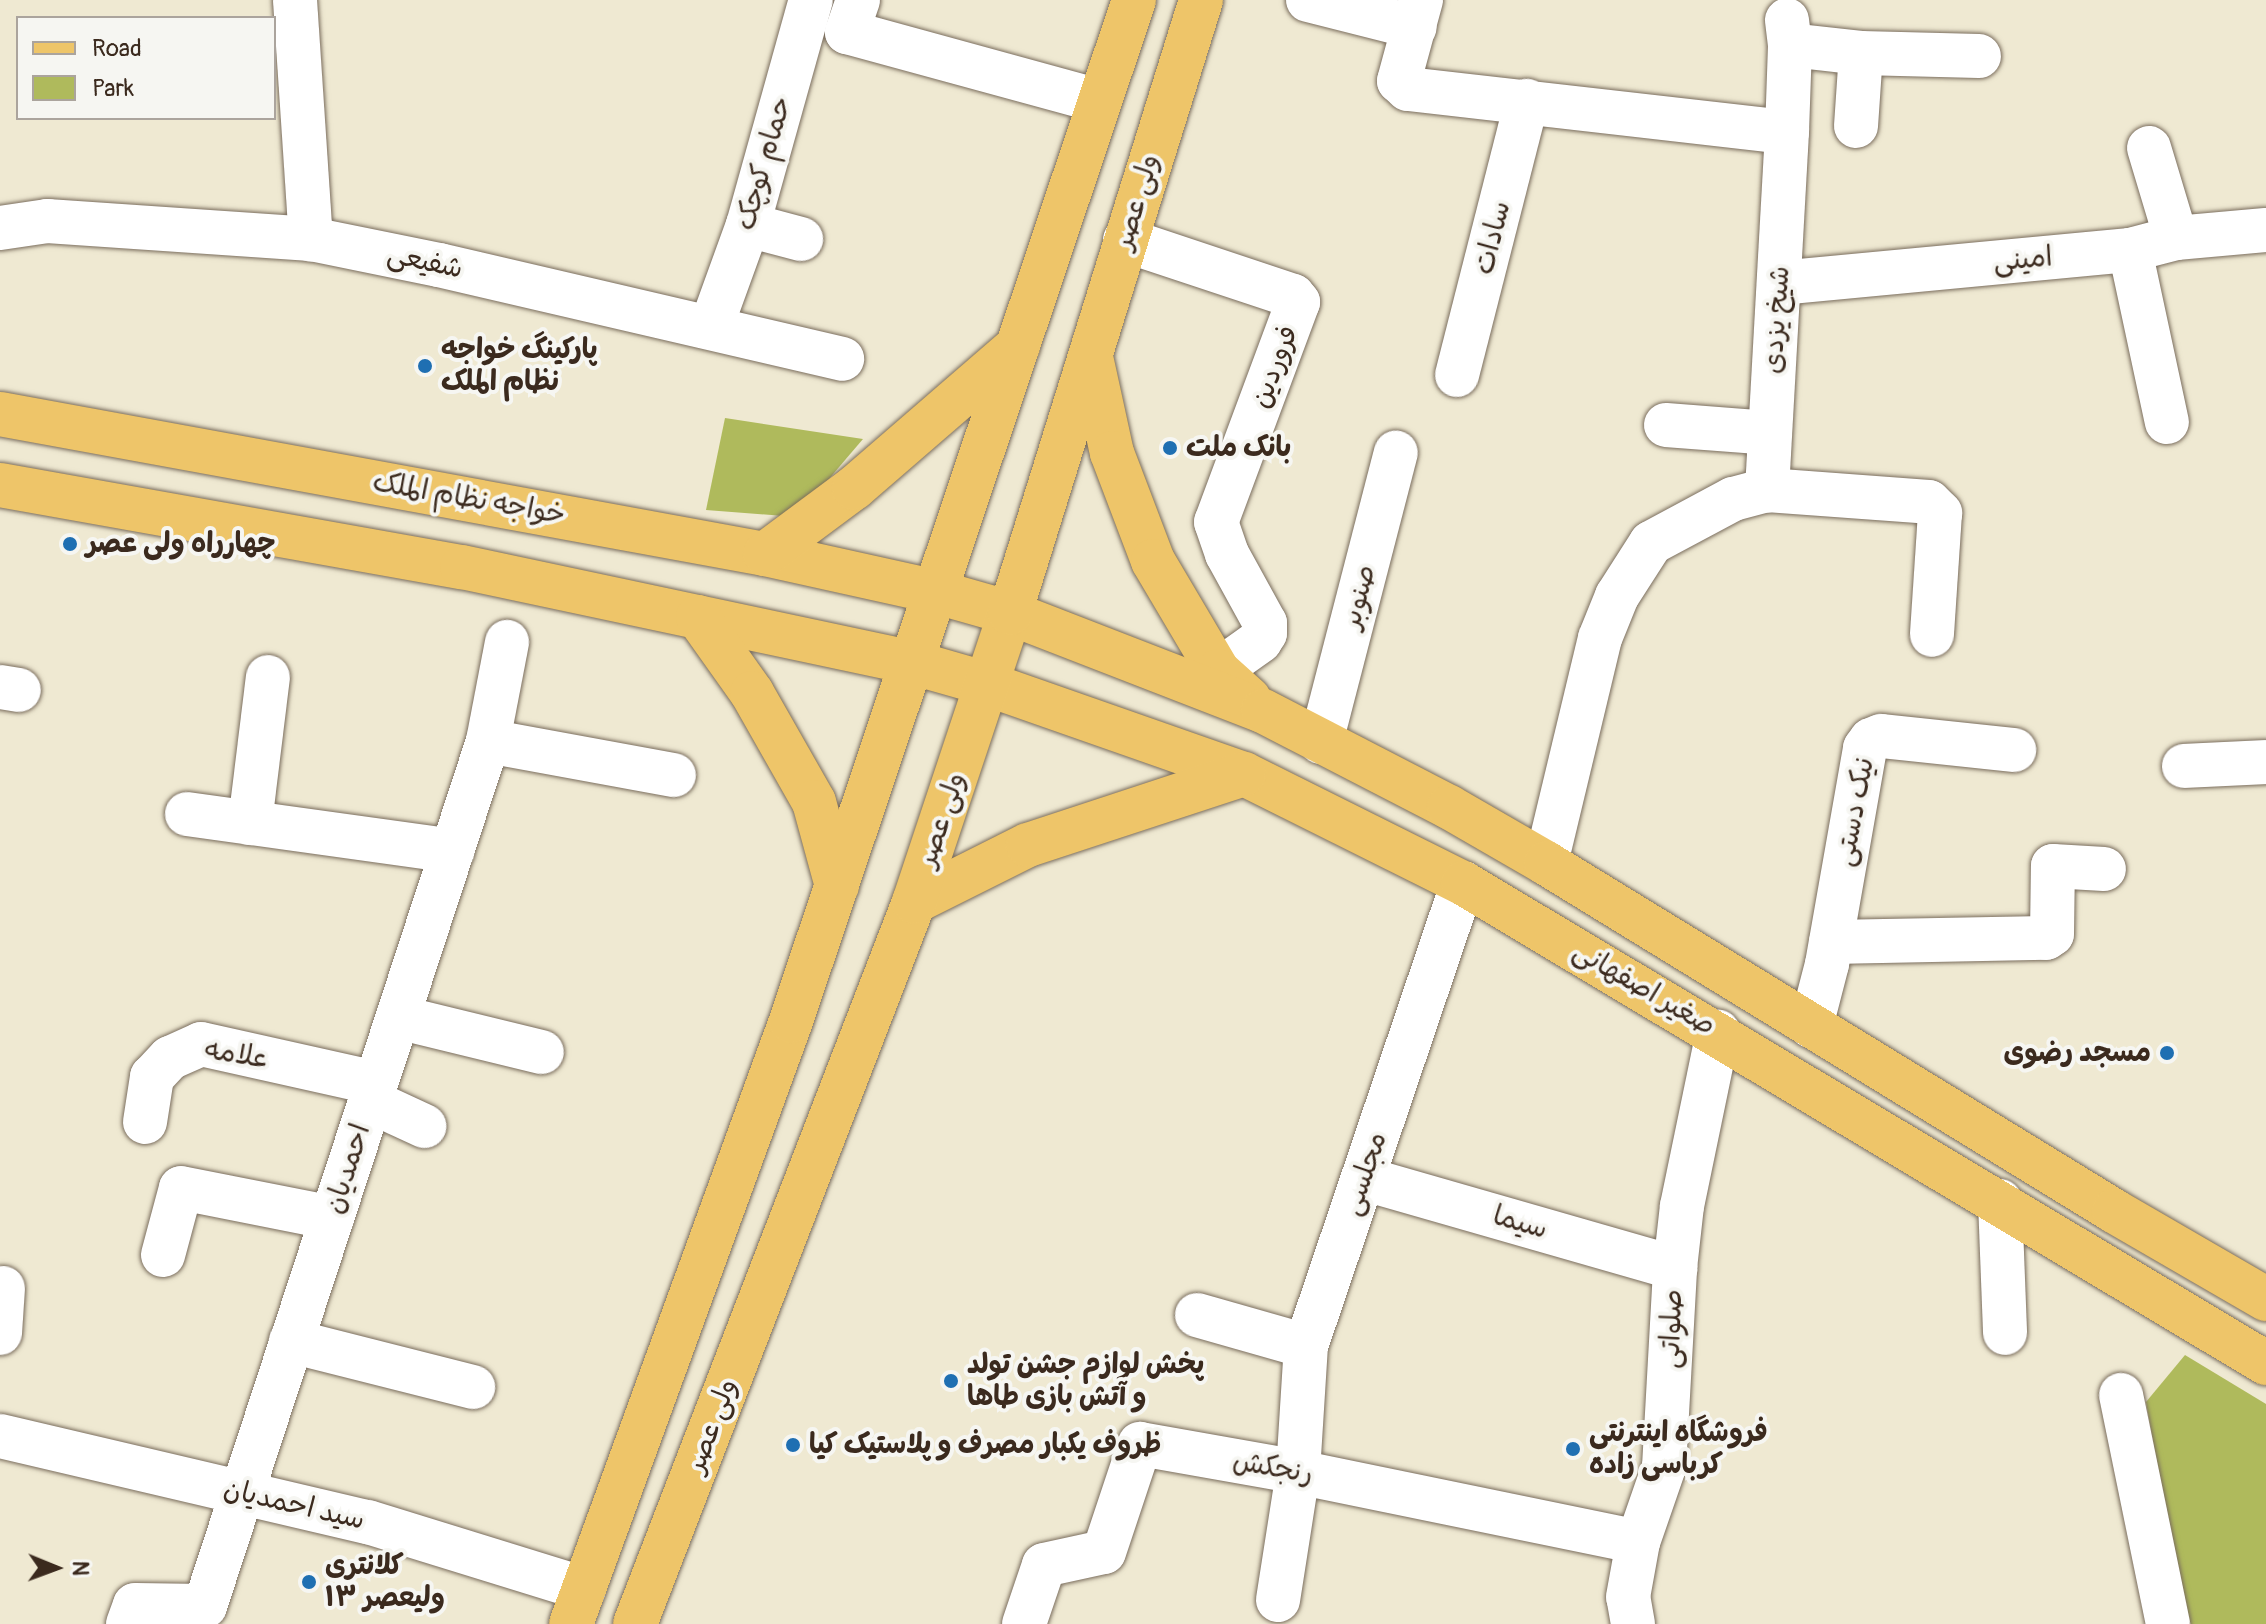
<!DOCTYPE html>
<html>
<head>
<meta charset="utf-8">
<style>
  body { margin:0 }
  #map { position:relative; width:2266px; height:1624px; overflow:hidden; background:#efe9d2; font-family:Pangolin,"Playpen Sans Arabic",sans-serif }
  div>[style] { position:absolute }
  .green>* { inset:0; background:#afba5c }
  .roads { filter:drop-shadow(0 0 2px #7a6d5d) drop-shadow(0 0 2px #7a6d5d) }
  .minor>* { height:44px; margin:-22px; padding:0 22px; transform-origin:22px; border-radius:22px; background:#fff }
  .major>* { height:44px; margin:-22px; padding:0 22px; transform-origin:22px; border-radius:22px; background:#eec569 }
  .dots>* { width:22px; height:22px; translate:-50% -50%; box-sizing:border-box; border:4px solid #f6f6f2; border-radius:50% }
  span { translate:-50% -50%; white-space:nowrap; text-align:center; line-height:1.15; -webkit-text-stroke:8px #f6f6f2; paint-order:stroke }
  .street-label { font-size:28px; color:#3b2a1e }
  .poi-label { font-size:28px; color:#3b2a1e; font-weight:700 }
  .left { translate:0 -50%; text-align:left }
  .right { translate:-100% -50%; text-align:right }
  .legend { position:absolute; left:16px; top:16px; width:260px; height:104px; box-sizing:border-box; background:#f6f6f2; border:2px solid #aba49d; margin:0; padding:10px 14px; list-style:none; font-size:24px; color:#3b2a1e }
  .legend li { display:flex; align-items:center; gap:16px; height:40px }
  .legend b { width:40px; border:2px solid #aba49d }
  .north { position:absolute; left:16px; top:1528px; width:80px; height:80px; -webkit-text-stroke:6px #f6f6f2; paint-order:stroke; rotate:91deg; font-size:22px; font-weight:700; line-height:32px; text-align:center; color:#3b2a1e }
  .north::after { content:''; display:block; margin:auto; width:28px; height:36px; background:#3b2a1e; clip-path:polygon(50% 0,100% 100%,50% 72%,0 100%) }
</style>
</head>
<body>
<div id="map">
  <div class="green">
    <div style="clip-path:polygon(725px 418px,863px 439px,828px 480px,784px 516px,706px 510px)"></div>
    <div style="clip-path:polygon(2185px 1355px,2266px 1404px,2266px 1624px,2186px 1624px,2146px 1402px)"></div>
  </div>
  <div class="roads">
    <div class="minor">
      <div style="left:295px;top:0;width:240px;rotate:86.2deg"></div>
      <div style="left:858px;top:0;width:34px;rotate:109deg"></div>
      <div style="left:847px;top:32px;width:262px;rotate:15.3deg"></div>
      <div style="left:1308px;top:0;width:110px;rotate:14.2deg"></div>
      <div style="left:1421px;top:0;width:84px;rotate:105.2deg"></div>
      <div style="left:1399px;top:81px;width:12px;rotate:42deg"></div>
      <div style="left:1408px;top:89px;width:381px;rotate:6.5deg"></div>
      <div style="left:1787px;top:132px;width:359px;rotate:93.2deg"></div>
      <div style="left:1767px;top:490px;width:35px;rotate:165deg"></div>
      <div style="left:1733px;top:499px;width:93px;rotate:151.8deg"></div>
      <div style="left:1651px;top:543px;width:63px;rotate:122.7deg"></div>
      <div style="left:1617px;top:596px;width:45px;rotate:112deg"></div>
      <div style="left:1600px;top:638px;width:231px;rotate:103.5deg"></div>
      <div style="left:1790px;top:45px;width:71px;rotate:6.4deg"></div>
      <div style="left:1861px;top:53px;width:118px;rotate:1.5deg"></div>
      <div style="left:1856px;top:126px;width:73px;rotate:-86.1deg"></div>
      <div style="left:1787px;top:132px;width:87px;rotate:-88deg"></div>
      <div style="left:1790px;top:45px;width:25px;rotate:-97deg"></div>
      <div style="left:2149px;top:148px;width:94px;rotate:73.3deg"></div>
      <div style="left:748px;top:225px;width:55px;rotate:14.8deg"></div>
      <div style="left:0;top:228px;width:48px;rotate:-8.5deg"></div>
      <div style="left:47px;top:221px;width:265px;rotate:3.9deg"></div>
      <div style="left:311px;top:239px;width:131px;rotate:11.5deg"></div>
      <div style="left:439px;top:265px;width:414px;rotate:13.1deg"></div>
      <div style="left:1125px;top:240px;width:177px;rotate:18.4deg"></div>
      <div style="left:1293px;top:296px;width:8px;rotate:50deg"></div>
      <div style="left:1298px;top:302px;width:235px;rotate:110.4deg"></div>
      <div style="left:1216px;top:522px;width:34px;rotate:71deg"></div>
      <div style="left:1227px;top:554px;width:79px;rotate:61.2deg"></div>
      <div style="left:1265px;top:623px;width:10px;rotate:90deg"></div>
      <div style="left:1265px;top:633px;width:9px;rotate:122deg"></div>
      <div style="left:1260px;top:641px;width:52px;rotate:144.5deg"></div>
      <div style="left:2130px;top:250px;width:176px;rotate:77.9deg"></div>
      <div style="left:1779px;top:283px;width:353px;rotate:-5.4deg"></div>
      <div style="left:2130px;top:250px;width:48px;rotate:-14.6deg"></div>
      <div style="left:2176px;top:238px;width:90px;rotate:-5.1deg"></div>
      <div style="left:711px;top:327px;width:109px;rotate:-70.1deg"></div>
      <div style="left:748px;top:225px;width:234px;rotate:-74.4deg"></div>
      <div style="left:1457px;top:375px;width:283px;rotate:-75.7deg"></div>
      <div style="left:1666px;top:425px;width:103px;rotate:4.4deg"></div>
      <div style="left:1767px;top:490px;width:162px;rotate:4.2deg"></div>
      <div style="left:1929px;top:502px;width:16px;rotate:45deg"></div>
      <div style="left:1940px;top:513px;width:122px;rotate:93.8deg"></div>
      <div style="left:0;top:687px;width:19px;rotate:9deg"></div>
      <div style="left:488px;top:741px;width:189px;rotate:10.4deg"></div>
      <div style="left:1321px;top:742px;width:299px;rotate:-75.5deg"></div>
      <div style="left:2184px;top:766px;width:82px;rotate:-2.8deg"></div>
      <div style="left:187px;top:814px;width:268px;rotate:7.9deg"></div>
      <div style="left:250px;top:823px;width:147px;rotate:-83deg"></div>
      <div style="left:1831px;top:942px;width:215px;rotate:-1.1deg"></div>
      <div style="left:2046px;top:938px;width:7px;rotate:-34deg"></div>
      <div style="left:2052px;top:934px;width:68px;rotate:-89.2deg"></div>
      <div style="left:2053px;top:866px;width:51px;rotate:3.4deg"></div>
      <div style="left:398px;top:1017px;width:148px;rotate:13.7deg"></div>
      <div style="left:1811px;top:1026px;width:64px;rotate:-75.5deg"></div>
      <div style="left:1827px;top:964px;width:219px;rotate:-80deg"></div>
      <div style="left:1865px;top:748px;width:10px;rotate:-53deg"></div>
      <div style="left:1871px;top:740px;width:11px;rotate:-22deg"></div>
      <div style="left:1881px;top:736px;width:134px;rotate:6deg"></div>
      <div style="left:370px;top:1101px;width:60px;rotate:24.8deg"></div>
      <div style="left:145px;top:1122px;width:46px;rotate:-81.2deg"></div>
      <div style="left:152px;top:1077px;width:26px;rotate:-47deg"></div>
      <div style="left:170px;top:1058px;width:34px;rotate:-24deg"></div>
      <div style="left:201px;top:1044px;width:179px;rotate:12.6deg"></div>
      <div style="left:1365px;top:1179px;width:323px;rotate:16deg"></div>
      <div style="left:2000px;top:1201px;width:132px;rotate:87.8deg"></div>
      <div style="left:163px;top:1255px;width:69px;rotate:-75deg"></div>
      <div style="left:181px;top:1188px;width:154px;rotate:11.2deg"></div>
      <div style="left:1197px;top:1315px;width:113px;rotate:15.9deg"></div>
      <div style="left:0;top:1333px;width:45px;rotate:-86.2deg"></div>
      <div style="left:291px;top:1341px;width:188px;rotate:14.2deg"></div>
      <div style="left:2121px;top:1395px;width:234px;rotate:78.4deg"></div>
      <div style="left:0;top:1436px;width:378px;rotate:13.2deg"></div>
      <div style="left:368px;top:1522px;width:226px;rotate:17.2deg"></div>
      <div style="left:1278px;top:1600px;width:130px;rotate:-81.1deg"></div>
      <div style="left:1298px;top:1472px;width:126px;rotate:-86.4deg"></div>
      <div style="left:1306px;top:1346px;width:489px;rotate:-71.3deg"></div>
      <div style="left:128px;top:1624px;width:20px;rotate:-70deg"></div>
      <div style="left:135px;top:1605px;width:70px;rotate:0.8deg"></div>
      <div style="left:205px;top:1606px;width:910px;rotate:-71.88deg"></div>
      <div style="left:488px;top:741px;width:101px;rotate:-79.1deg"></div>
      <div style="left:1024px;top:1624px;width:62px;rotate:-71.3deg"></div>
      <div style="left:1044px;top:1565px;width:61px;rotate:-12.2deg"></div>
      <div style="left:1104px;top:1552px;width:114px;rotate:-71.6deg"></div>
      <div style="left:1140px;top:1444px;width:160px;rotate:10deg"></div>
      <div style="left:1298px;top:1472px;width:347px;rotate:11.6deg"></div>
      <div style="left:1633px;top:1624px;width:27px;rotate:-100deg"></div>
      <div style="left:1628px;top:1597px;width:56px;rotate:-79.7deg"></div>
      <div style="left:1638px;top:1542px;width:79px;rotate:-70.9deg"></div>
      <div style="left:1664px;top:1467px;width:199px;rotate:-86.8deg"></div>
      <div style="left:1675px;top:1268px;width:62px;rotate:-83.6deg"></div>
      <div style="left:1682px;top:1206px;width:178px;rotate:-78.3deg"></div>
    </div>
    <div class="major">
      <div style="left:1091px;top:357px;width:98px;rotate:77.7deg"></div>
      <div style="left:1112px;top:453px;width:116px;rotate:69.2deg"></div>
      <div style="left:1153px;top:561px;width:128px;rotate:59.4deg"></div>
      <div style="left:1218px;top:671px;width:42px;rotate:42.1deg"></div>
      <div style="left:0;top:414px;width:778px;rotate:10.37deg"></div>
      <div style="left:765px;top:554px;width:176px;rotate:12.5deg"></div>
      <div style="left:937px;top:592px;width:76px;rotate:16deg"></div>
      <div style="left:1010px;top:613px;width:271px;rotate:21.2deg"></div>
      <div style="left:1263px;top:711px;width:209px;rotate:27.3deg"></div>
      <div style="left:1449px;top:807px;width:112px;rotate:30deg"></div>
      <div style="left:1546px;top:863px;width:666px;rotate:31.49deg"></div>
      <div style="left:2114px;top:1211px;width:176px;rotate:30.1deg"></div>
      <div style="left:0;top:485px;width:469px;rotate:10.1deg"></div>
      <div style="left:462px;top:567px;width:462px;rotate:12deg"></div>
      <div style="left:914px;top:663px;width:76px;rotate:16deg"></div>
      <div style="left:987px;top:684px;width:272px;rotate:19.3deg"></div>
      <div style="left:1244px;top:774px;width:245px;rotate:26.5deg"></div>
      <div style="left:1463px;top:883px;width:936px;rotate:30.87deg"></div>
      <div style="left:765px;top:554px;width:111px;rotate:-36.6deg"></div>
      <div style="left:854px;top:488px;width:217px;rotate:-40.9deg"></div>
      <div style="left:698px;top:617px;width:93px;rotate:54.6deg"></div>
      <div style="left:752px;top:693px;width:125px;rotate:60.4deg"></div>
      <div style="left:814px;top:802px;width:87px;rotate:74.7deg"></div>
      <div style="left:914px;top:902px;width:127px;rotate:-26.6deg"></div>
      <div style="left:1028px;top:845px;width:227px;rotate:-18.2deg"></div>
      <div style="left:571px;top:1624px;width:642px;rotate:-69.96deg"></div>
      <div style="left:791px;top:1021px;width:1077px;rotate:-71.43deg"></div>
      <div style="left:635px;top:1624px;width:774px;rotate:-68.87deg"></div>
      <div style="left:914px;top:902px;width:305px;rotate:-71.6deg"></div>
      <div style="left:1010px;top:613px;width:642px;rotate:-72.69deg"></div>
    </div>
  </div>
  <div class="dots">
    <div style="left:425px;top:366px;background:#1f6fb2"></div>
    <div style="left:1170px;top:448px;background:#1f6fb2"></div>
    <div style="left:70px;top:544px;background:#1f6fb2"></div>
    <div style="left:2167px;top:1053px;background:#1f6fb2"></div>
    <div style="left:951px;top:1381px;background:#1f6fb2"></div>
    <div style="left:793px;top:1445px;background:#1f6fb2"></div>
    <div style="left:1573px;top:1449px;background:#1f6fb2"></div>
    <div style="left:309px;top:1582px;background:#1f6fb2"></div>
  </div>
  <div class="street-label">
    <span style="left:764px;top:164px;rotate:-74deg">حمام کوچک</span>
    <span style="left:1137px;top:202px;rotate:-73deg">ولی عصر</span>
    <span style="left:1493px;top:238px;rotate:-76deg">سادات</span>
    <span style="left:2023px;top:260px;rotate:-5deg">امینی</span>
    <span style="left:425px;top:262px;rotate:12deg">شفیعی</span>
    <span style="left:1777px;top:320px;rotate:-86deg">شیخ یزدی</span>
    <span style="left:1275px;top:367px;rotate:-69deg">فروردین</span>
    <span style="left:469px;top:499px;rotate:10deg">خواجه نظام الملک</span>
    <span style="left:1359px;top:597px;rotate:-75deg">صنوبر</span>
    <span style="left:1855px;top:812px;rotate:-79deg">نیک دستی</span>
    <span style="left:942px;top:820px;rotate:-71deg">ولی عصر</span>
    <span style="left:1644px;top:989px;rotate:30deg">صغیر اصفهانی</span>
    <span style="left:237px;top:1055px;rotate:9deg">علامه</span>
    <span style="left:348px;top:1169px;rotate:-72deg">احمدیان</span>
    <span style="left:1365px;top:1174px;rotate:-71deg">مجلسی</span>
    <span style="left:1520px;top:1223px;rotate:16deg">سیما</span>
    <span style="left:1672px;top:1329px;rotate:-88deg">صلواتی</span>
    <span style="left:712px;top:1426px;rotate:-69deg">ولی عصر</span>
    <span style="left:1273px;top:1468px;rotate:10deg">رنجکش</span>
    <span style="left:294px;top:1505px;rotate:13deg">سید احمدیان</span>
  </div>
  <div class="poi-label">
    <span class="left" style="left:441px;top:366px">پارکینگ خواجه<br>نظام الملک</span>
    <span class="left" style="left:1186px;top:448px">بانک ملت</span>
    <span class="left" style="left:86px;top:544px">چهارراه ولی عصر</span>
    <span class="right" style="left:2151px;top:1053px">مسجد رضوی</span>
    <span class="left" style="left:967px;top:1381px">پخش لوازم جشن تولد<br>و آتش بازی طاها</span>
    <span class="left" style="left:1589px;top:1449px">فروشگاه اینترنتی<br>کرباسی زاده</span>
    <span class="left" style="left:809px;top:1445px">ظروف یکبار مصرف و پلاستیک کیا</span>
    <span class="left" style="left:325px;top:1582px">کلانتری<br>۱۳ ولیعصر</span>
  </div>
  <ul class="legend">
  <li><b style="height:10px;background:#eec569"></b>Road</li>
  <li><b style="height:22px;background:#afba5c"></b>Park</li>
  </ul>
  <div class="north">N</div>
</div>
</body>
</html>
